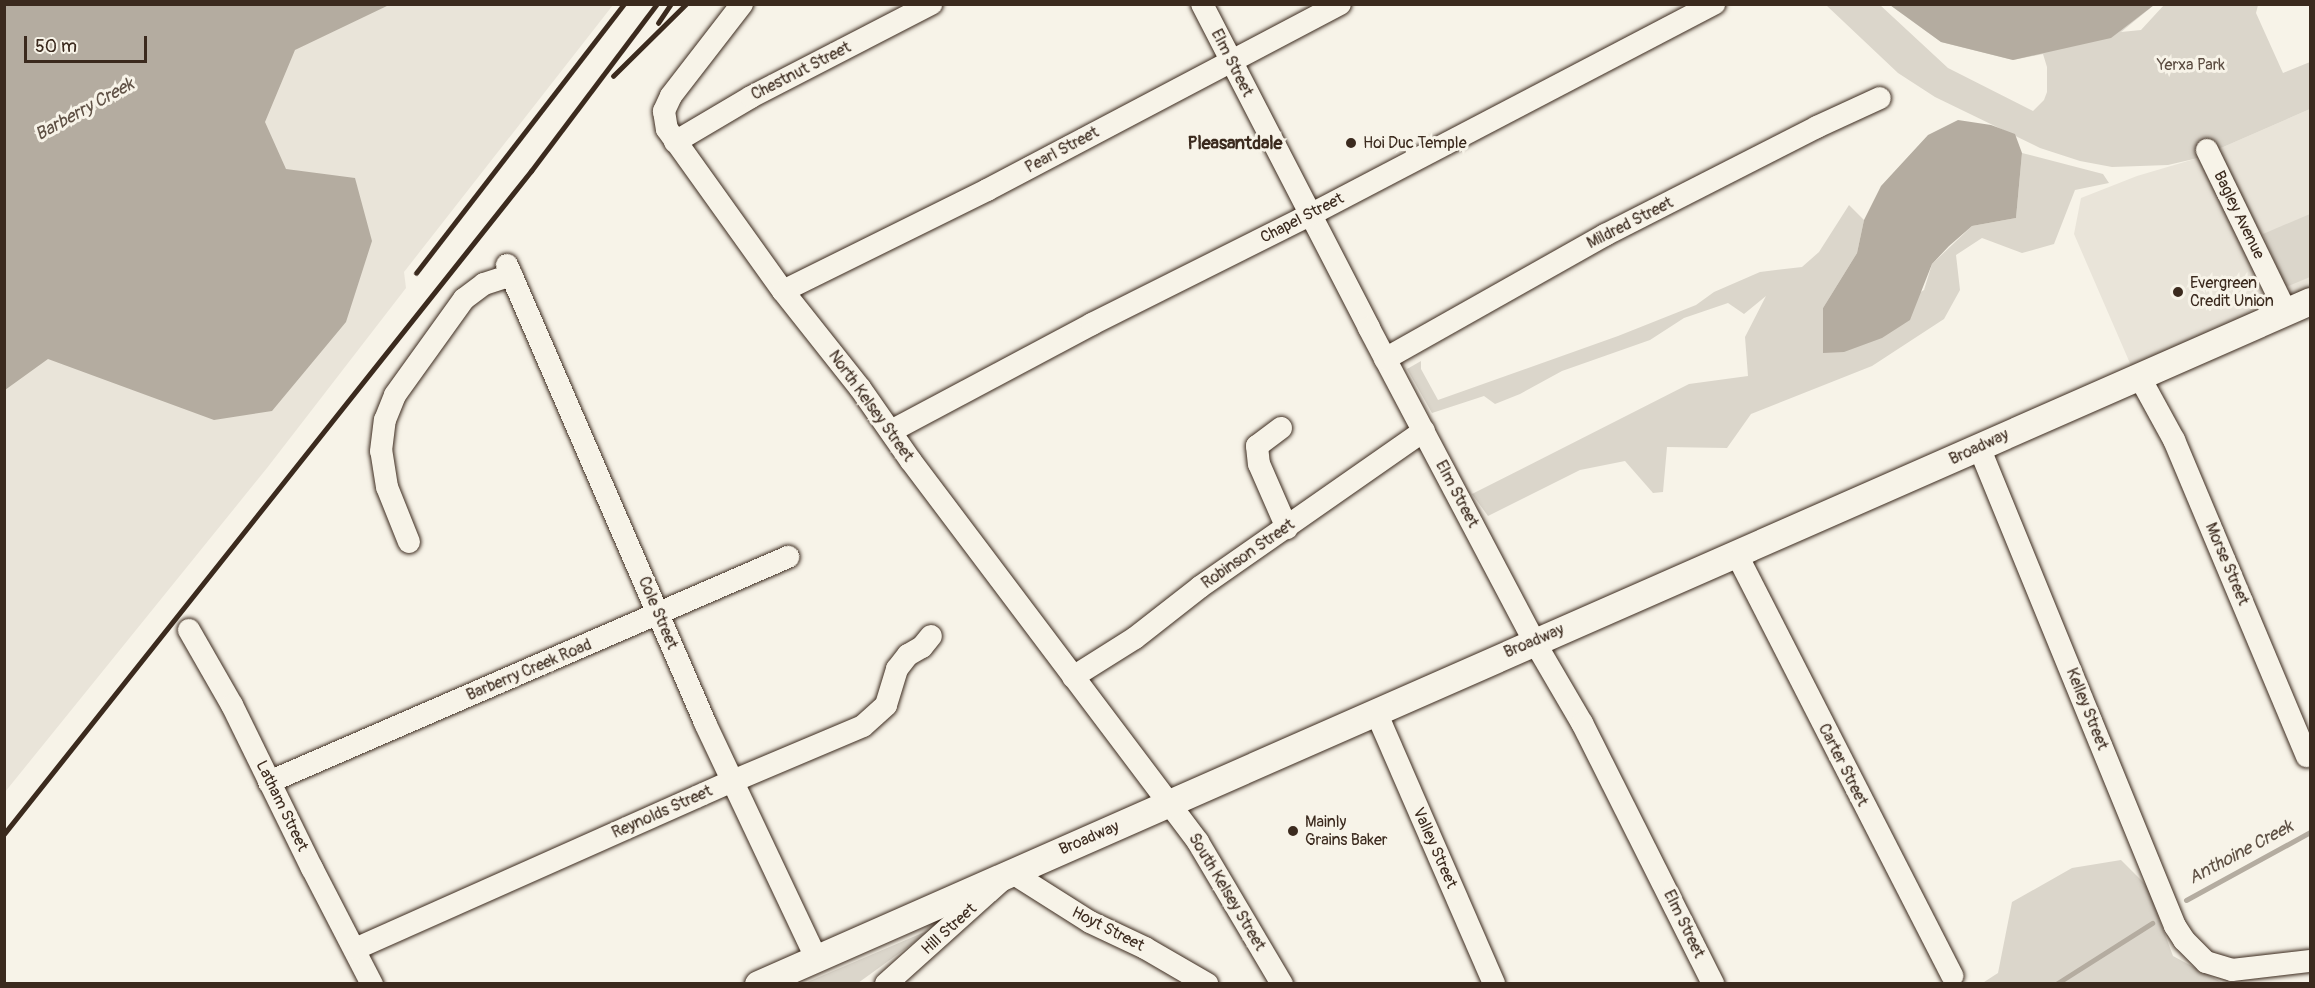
<!DOCTYPE html>
<html>
<head>
<meta charset="utf-8">
<style>
  body { margin:0 }
  #map { position:relative; width:2315px; height:988px; overflow:hidden; background:#f7f3e8; font-family:Pangolin,sans-serif }
  div>[style] { position:absolute }
  .built>* { inset:0; background:#e9e4d9 }
  .green>* { inset:0; background:#dbd6cb }
  .water>* { inset:0; background:#b4aca0 }
  .stream>* { height:5px; margin:-2.5px; padding:0 2.5px; transform-origin:2.5px; border-radius:2.5px; background:#b4aca0 }
  .roads { filter:drop-shadow(0 0 2px #3b2a1e) drop-shadow(0 0 2px #3b2a1e) }
  .minor>* { height:22px; margin:-11px; padding:0 11px; transform-origin:11px; border-radius:11px; background:#f7f3e8 }
  .major>* { height:27px; margin:-13.5px; padding:0 13.5px; transform-origin:13.5px; border-radius:13.5px; background:#f7f3e8 }
  .rail>* { height:4.5px; margin:-2.25px; padding:0 2.25px; transform-origin:2.25px; border-radius:2.25px; background:#3b2a1e }
  .dots>* { width:16px; height:16px; translate:-50% -50%; box-sizing:border-box; border:3px solid #f7f3e8; border-radius:50% }
  span { translate:-50% -50%; white-space:nowrap; text-align:center; line-height:1.15; -webkit-text-stroke:6px #f7f3e8; paint-order:stroke }
  .street-label { font-size:16px; color:#3b2a1e }
  .park-label { font-size:16px; color:#5b4c41 }
  .poi-label { font-size:16px; color:#3b2a1e }
  .left { translate:0 -50%; text-align:left }
  .water-label { font-size:18px; color:#5f5145; font-style:italic }
  .neighbourhood-label { font-size:18px; color:#3b2a1e; font-weight:700 }
  .frame { position:absolute; inset:0; border:6px solid #3b2a1e; pointer-events:none }
  .scale { position:absolute; left:24px; top:36px; width:123px; height:27px; box-sizing:border-box; border:3px solid #3b2a1e; border-top:0; padding-left:8px; font-size:18px; line-height:21px; white-space:nowrap; color:#3b2a1e; -webkit-text-stroke:4px #f7f3e8; paint-order:stroke }
</style>
</head>
<body>
<div id="map">
  <div class="built">
    <div style="clip-path:polygon(5px 5px,613px 5px,404px 272px,406px 288px,267px 468px,5px 792px)"></div>
    <div style="clip-path:polygon(2310px 109px,2310px 316px,2142px 391px,2074px 234px,2081px 198px,2137px 176px,2198px 158px)"></div>
  </div>
  <div class="green">
    <div style="clip-path:polygon(1826px 5px,1880px 5px,1948px 68px,2033px 111px,2044px 100px,2047px 92px,2047px 67px,2043px 54px,2013px 60px,1941px 42px,1890px 5px,2154px 5px,2121px 32px,2141px 30px,2164px 5px,2258px 5px,2256px 13px,2283px 73px,2310px 62px,2310px 109px,2198px 158px,2168px 165px,2112px 167px,2080px 161px,2040px 148px,1935px 97px,1898px 73px)"></div>
    <div style="clip-path:polygon(2022px 153px,2103px 174px,2109px 183px,2075px 190px,2054px 244px,2022px 253px,1982px 238px,1956px 255px,1960px 290px,1944px 319px,1872px 366px,1751px 414px,1727px 448px,1667px 447px,1663px 492px,1653px 493px,1625px 461px,1580px 470px,1488px 516px,1472px 494px,1689px 384px,1748px 376px,1745px 337px,1766px 296px,1744px 314px,1728px 303px,1684px 318px,1650px 340px,1562px 371px,1520px 394px,1495px 404px,1484px 396px,1432px 413px,1407px 369px,1421px 361px,1421px 369px,1438px 400px,1618px 336px,1696px 305px,1714px 292px,1760px 272px,1802px 267px,1819px 252px,1849px 205px,1864px 220px,1857px 253px,1823px 308px,1823px 353px,1924px 290px,1932px 264px,1972px 226px,2016px 218px)"></div>
    <div style="clip-path:polygon(2310px 214px,2310px 277px,2286px 287px,2263px 234px)"></div>
    <div style="clip-path:polygon(2121px 860px,2147px 886px,2173px 956px,2223px 983px,1981px 984px,1998px 973px,2012px 902px,2072px 868px)"></div>
    <div style="clip-path:polygon(934px 928px,858px 983px,805px 983px)"></div>
  </div>
  <div class="water">
    <div style="clip-path:polygon(5px 4px,389px 5px,295px 50px,265px 122px,286px 169px,355px 178px,372px 241px,346px 322px,272px 411px,214px 420px,48px 359px,5px 390px)"></div>
    <div style="clip-path:polygon(1890px 5px,2154px 5px,2111px 38px,2013px 60px,1941px 42px)"></div>
    <div style="clip-path:polygon(1958px 120px,1991px 125px,2015px 134px,2022px 153px,2016px 218px,1972px 226px,1949px 246px,1932px 264px,1910px 320px,1882px 338px,1844px 352px,1823px 353px,1823px 308px,1857px 253px,1864px 220px,1881px 186px,1928px 135px)"></div>
  </div>
  <div class="stream">
    <div style="left:2186px;top:900px;width:141px;rotate:-28.7deg"></div>
    <div style="left:2056px;top:984px;width:114px;rotate:-32.4deg"></div>
  </div>
  <div class="roads">
    <div class="minor">
      <div style="left:742px;top:4px;width:116px;rotate:127.7deg"></div>
      <div style="left:671px;top:96px;width:17px;rotate:115deg"></div>
      <div style="left:664px;top:111px;width:18px;rotate:81deg"></div>
      <div style="left:667px;top:129px;width:199px;rotate:54.4deg"></div>
      <div style="left:783px;top:291px;width:124px;rotate:51.6deg"></div>
      <div style="left:860px;top:388px;width:89px;rotate:55.1deg"></div>
      <div style="left:911px;top:461px;width:477px;rotate:53deg"></div>
      <div style="left:1198px;top:842px;width:165px;rotate:59.4deg"></div>
      <div style="left:1202px;top:4px;width:365px;rotate:62.7deg"></div>
      <div style="left:1369px;top:328px;width:354px;rotate:62.2deg"></div>
      <div style="left:1534px;top:641px;width:95px;rotate:59.7deg"></div>
      <div style="left:1582px;top:723px;width:292px;rotate:63.3deg"></div>
      <div style="left:675px;top:142px;width:88px;rotate:-30.6deg"></div>
      <div style="left:751px;top:97px;width:203px;rotate:-27.3deg"></div>
      <div style="left:2207px;top:150px;width:180px;rotate:64deg"></div>
      <div style="left:507px;top:265px;width:499px;rotate:66.6deg"></div>
      <div style="left:705px;top:723px;width:260px;rotate:64.7deg"></div>
      <div style="left:783px;top:291px;width:228px;rotate:-26.3deg"></div>
      <div style="left:987px;top:190px;width:399px;rotate:-27.8deg"></div>
      <div style="left:1385px;top:359px;width:253px;rotate:-29.4deg"></div>
      <div style="left:1605px;top:235px;width:238px;rotate:-27deg"></div>
      <div style="left:1817px;top:127px;width:69px;rotate:-24.7deg"></div>
      <div style="left:2139px;top:376px;width:73px;rotate:61.3deg"></div>
      <div style="left:2174px;top:440px;width:343px;rotate:67.2deg"></div>
      <div style="left:1281px;top:428px;width:30px;rotate:143deg"></div>
      <div style="left:1257px;top:446px;width:18px;rotate:84deg"></div>
      <div style="left:1259px;top:464px;width:70px;rotate:66.4deg"></div>
      <div style="left:891px;top:431px;width:228px;rotate:-28deg"></div>
      <div style="left:1092px;top:324px;width:246px;rotate:-26.6deg"></div>
      <div style="left:1312px;top:214px;width:454px;rotate:-27.6deg"></div>
      <div style="left:1979px;top:447px;width:518px;rotate:67.75deg"></div>
      <div style="left:2175px;top:926px;width:17px;rotate:57deg"></div>
      <div style="left:2184px;top:940px;width:31px;rotate:45deg"></div>
      <div style="left:2206px;top:962px;width:27px;rotate:17deg"></div>
      <div style="left:2232px;top:970px;width:79px;rotate:-6.6deg"></div>
      <div style="left:409px;top:542px;width:59px;rotate:-111.8deg"></div>
      <div style="left:387px;top:487px;width:36px;rotate:-99deg"></div>
      <div style="left:381px;top:451px;width:31px;rotate:-83deg"></div>
      <div style="left:385px;top:420px;width:27px;rotate:-68deg"></div>
      <div style="left:395px;top:395px;width:118px;rotate:-54.3deg"></div>
      <div style="left:464px;top:299px;width:25px;rotate:-37deg"></div>
      <div style="left:484px;top:284px;width:29px;rotate:-18deg"></div>
      <div style="left:1736px;top:553px;width:475px;rotate:62.9deg"></div>
      <div style="left:189px;top:630px;width:86px;rotate:60.2deg"></div>
      <div style="left:232px;top:705px;width:182px;rotate:63.9deg"></div>
      <div style="left:312px;top:868px;width:131px;rotate:62.7deg"></div>
      <div style="left:1073px;top:677px;width:73px;rotate:-32.2deg"></div>
      <div style="left:1135px;top:638px;width:83px;rotate:-38.1deg"></div>
      <div style="left:1200px;top:587px;width:273px;rotate:-34.9deg"></div>
      <div style="left:1376px;top:712px;width:296px;rotate:66.5deg"></div>
      <div style="left:269px;top:782px;width:566px;rotate:-23.44deg"></div>
      <div style="left:355px;top:949px;width:414px;rotate:-24deg"></div>
      <div style="left:733px;top:781px;width:141px;rotate:-22.9deg"></div>
      <div style="left:863px;top:726px;width:31px;rotate:-42deg"></div>
      <div style="left:886px;top:705px;width:38px;rotate:-73deg"></div>
      <div style="left:897px;top:669px;width:18px;rotate:-52deg"></div>
      <div style="left:908px;top:655px;width:16px;rotate:-30deg"></div>
      <div style="left:922px;top:647px;width:14px;rotate:-51deg"></div>
      <div style="left:886px;top:984px;width:168px;rotate:-41.9deg"></div>
      <div style="left:1011px;top:872px;width:93px;rotate:32.3deg"></div>
      <div style="left:1090px;top:922px;width:61px;rotate:25.3deg"></div>
      <div style="left:1145px;top:948px;width:72px;rotate:30.1deg"></div>
    </div>
    <div class="major">
      <div style="left:758px;top:984px;width:1696px;rotate:-23.75deg"></div>
    </div>
  </div>
  <div class="rail">
    <div style="left:658px;top:23px;width:23px;rotate:-56deg"></div>
    <div style="left:613px;top:76px;width:103px;rotate:-44.6deg"></div>
    <div style="left:416px;top:273px;width:340px;rotate:-52.3deg"></div>
    <div style="left:4px;top:834px;width:847px;rotate:-51.52deg"></div>
    <div style="left:531px;top:171px;width:209px;rotate:-53deg"></div>
  </div>
  <div class="dots">
    <div style="left:1351px;top:143px;background:#3b2a1e"></div>
    <div style="left:2178px;top:292px;background:#3b2a1e"></div>
    <div style="left:1293px;top:831px;background:#3b2a1e"></div>
  </div>
  <div class="street-label">
    <span style="left:1232px;top:63px;rotate:63deg">Elm Street</span>
    <span style="left:801px;top:71px;rotate:-27deg">Chestnut Street</span>
    <span style="left:1062px;top:150px;rotate:-28deg">Pearl Street</span>
    <span style="left:2239px;top:215px;rotate:64deg">Bagley Avenue</span>
    <span style="left:1302px;top:218px;rotate:-27deg">Chapel Street</span>
    <span style="left:1630px;top:223px;rotate:-27deg">Mildred Street</span>
    <span style="left:871px;top:406px;rotate:54deg">North Kelsey Street</span>
    <span style="left:1979px;top:447px;rotate:-25deg">Broadway</span>
    <span style="left:1457px;top:494px;rotate:62deg">Elm Street</span>
    <span style="left:1248px;top:554px;rotate:-35deg">Robinson Street</span>
    <span style="left:2227px;top:564px;rotate:67deg">Morse Street</span>
    <span style="left:658px;top:613px;rotate:67deg">Cole Street</span>
    <span style="left:1534px;top:641px;rotate:-23deg">Broadway</span>
    <span style="left:529px;top:670px;rotate:-23deg">Barberry Creek Road</span>
    <span style="left:2087px;top:709px;rotate:68deg">Kelley Street</span>
    <span style="left:1843px;top:765px;rotate:63deg">Carter Street</span>
    <span style="left:282px;top:806px;rotate:64deg">Latham Street</span>
    <span style="left:662px;top:812px;rotate:-24deg">Reynolds Street</span>
    <span style="left:1089px;top:838px;rotate:-23deg">Broadway</span>
    <span style="left:1435px;top:848px;rotate:66deg">Valley Street</span>
    <span style="left:1227px;top:892px;rotate:59deg">South Kelsey Street</span>
    <span style="left:1684px;top:924px;rotate:64deg">Elm Street</span>
    <span style="left:949px;top:929px;rotate:-42deg">Hill Street</span>
    <span style="left:1108px;top:929px;rotate:27deg">Hoyt Street</span>
  </div>
  <div class="park-label">
    <span style="left:2191px;top:65px">Yerxa Park</span>
  </div>
  <div class="poi-label">
    <span class="left" style="left:1363px;top:143px">Hoi Duc Temple</span>
    <span class="left" style="left:2190px;top:292px">Evergreen<br>Credit Union</span>
    <span class="left" style="left:1305px;top:831px">Mainly<br>Grains Baker</span>
  </div>
  <div class="water-label">
    <span style="left:85px;top:110px;rotate:-29deg">Barberry Creek</span>
    <span style="left:2241px;top:853px;rotate:-28deg">Anthoine Creek</span>
  </div>
  <div class="neighbourhood-label">
    <span style="left:1235px;top:144px">Pleasantdale</span>
  </div>
  <div class="frame"></div>
  <div class="scale">50 m</div>
</div>
</body>
</html>
